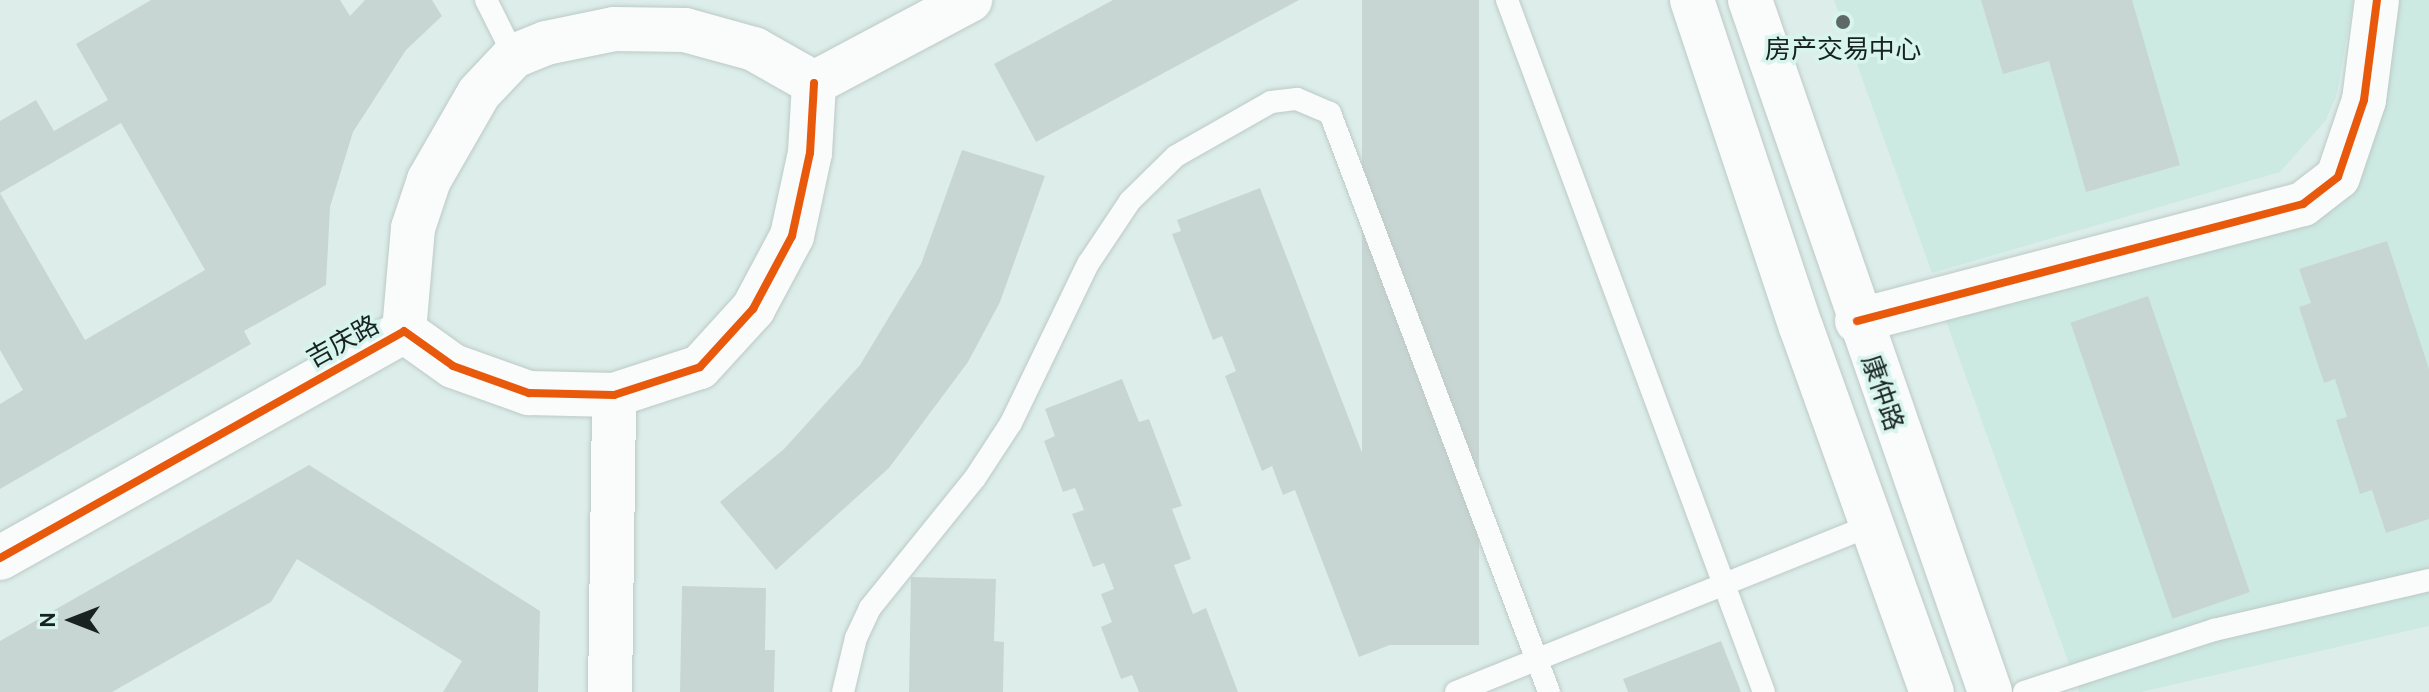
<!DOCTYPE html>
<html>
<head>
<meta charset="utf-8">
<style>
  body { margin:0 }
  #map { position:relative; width:2429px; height:692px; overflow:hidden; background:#ddeeea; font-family:Cabin,"Noto Sans SC",sans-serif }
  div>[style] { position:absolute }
  .built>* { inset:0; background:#cce9e2 }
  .building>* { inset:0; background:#c8d6d3; transform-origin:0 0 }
  .roads { filter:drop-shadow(0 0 2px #bdcac6) drop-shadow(0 0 2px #bdcac6) }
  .lane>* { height:22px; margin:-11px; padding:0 11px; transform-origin:11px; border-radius:11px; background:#fafcfc }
  .street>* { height:44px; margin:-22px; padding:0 22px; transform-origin:22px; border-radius:22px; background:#fafcfc }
  .secondary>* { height:44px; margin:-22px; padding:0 22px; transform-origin:22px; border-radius:22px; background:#fafcfc }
  .cycleway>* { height:8px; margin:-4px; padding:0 4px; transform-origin:4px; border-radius:4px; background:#e8590c }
  .dots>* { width:22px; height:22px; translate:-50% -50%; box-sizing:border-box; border:4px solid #d7f4ed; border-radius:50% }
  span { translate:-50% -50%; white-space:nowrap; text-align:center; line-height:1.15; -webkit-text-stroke:7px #d7f4ed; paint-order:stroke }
  .poi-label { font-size:26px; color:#182220 }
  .street-label { font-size:26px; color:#182220 }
  .north { position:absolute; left:32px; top:580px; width:80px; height:80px; -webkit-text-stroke:6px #d7f4ed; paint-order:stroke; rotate:270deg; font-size:22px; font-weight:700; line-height:32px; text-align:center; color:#182220 }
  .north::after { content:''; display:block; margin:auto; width:28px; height:36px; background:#182220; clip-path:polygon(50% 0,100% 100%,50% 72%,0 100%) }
</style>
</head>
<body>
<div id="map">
  <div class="built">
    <div style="clip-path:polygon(1834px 0,2353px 0,2337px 94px,2326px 120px,2280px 172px,1932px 273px)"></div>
    <div style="clip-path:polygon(2393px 0,2429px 0,2429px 626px,2141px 692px,2079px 692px,1942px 310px,2309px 217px)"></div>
  </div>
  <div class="building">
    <div style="clip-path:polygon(evenodd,151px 0,340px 0,350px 16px,365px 0,432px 0,442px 16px,406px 50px,353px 132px,330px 207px,326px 285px,244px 331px,251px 344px,0 489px,0 404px,23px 390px,0 350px,0 121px,36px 100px,54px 131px,108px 100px,76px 44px,151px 0,121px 123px,205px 270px,85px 340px,0 193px,121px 123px)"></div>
    <div style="clip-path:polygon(1113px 0,1299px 0,1036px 142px,994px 64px)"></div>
    <div style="left:1362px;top:0;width:117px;height:645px"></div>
    <div style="clip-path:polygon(1981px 0,2132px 0,2180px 165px,2086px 192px,2049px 61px,2003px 74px)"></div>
    <div style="clip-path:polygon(962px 150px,1045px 176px,1000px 302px,968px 362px,889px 468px,776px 570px,720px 502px,784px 449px,860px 365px,921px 264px)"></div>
    <div style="clip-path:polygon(1260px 188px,1366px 463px,1376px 459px,1441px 625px,1359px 657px,1295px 490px,1283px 495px,1272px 466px,1262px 471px,1225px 376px,1236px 371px,1222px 336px,1213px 340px,1172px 234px,1181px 231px,1177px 220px)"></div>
    <div style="clip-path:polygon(2387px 241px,2429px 369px,2429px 519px,2386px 533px,2372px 490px,2360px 494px,2336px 420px,2347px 417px,2335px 379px,2324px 383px,2299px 307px,2311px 303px,2299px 269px)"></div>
    <div style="left:2148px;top:296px;width:313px;height:82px;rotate:71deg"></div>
    <div style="clip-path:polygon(1122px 379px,1139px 422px,1149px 419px,1182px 506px,1172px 509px,1191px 559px,1174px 565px,1193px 614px,1206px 608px,1238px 692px,1139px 692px,1132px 675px,1121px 679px,1101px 627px,1112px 622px,1101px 594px,1114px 589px,1104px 563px,1093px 567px,1072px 514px,1084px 510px,1075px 488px,1063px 492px,1044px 441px,1055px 436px,1045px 409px)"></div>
    <div style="clip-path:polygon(309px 465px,540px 611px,538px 692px,443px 692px,462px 661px,297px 559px,271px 602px,112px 692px,0 692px,0 641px)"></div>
    <div style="clip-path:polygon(911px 577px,996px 579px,994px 641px,1004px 642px,1003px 692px,909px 692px)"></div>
    <div style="clip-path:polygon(682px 586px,766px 588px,765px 650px,775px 650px,774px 692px,680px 692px)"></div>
    <div style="clip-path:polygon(1721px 641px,1741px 692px,1628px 692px,1623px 679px)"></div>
  </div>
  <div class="roads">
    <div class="lane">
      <div style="left:486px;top:0;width:63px;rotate:63.4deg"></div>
      <div style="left:1507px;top:0;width:738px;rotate:69.63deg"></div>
      <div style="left:843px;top:692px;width:56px;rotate:-76.5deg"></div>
      <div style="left:856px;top:638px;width:33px;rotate:-65deg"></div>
      <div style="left:870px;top:608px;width:167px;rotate:-51.1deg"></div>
      <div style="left:975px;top:478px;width:66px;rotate:-56.8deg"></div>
      <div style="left:1011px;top:423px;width:177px;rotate:-64.2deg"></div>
      <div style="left:1088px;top:264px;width:76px;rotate:-56.3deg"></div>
      <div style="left:1130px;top:201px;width:64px;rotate:-44.4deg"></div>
      <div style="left:1176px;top:156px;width:109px;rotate:-29.6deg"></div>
      <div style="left:1271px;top:102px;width:26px;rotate:-7deg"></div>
      <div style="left:1297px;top:99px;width:36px;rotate:23deg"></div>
      <div style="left:1330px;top:113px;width:619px;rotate:69.28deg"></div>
      <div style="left:1456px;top:692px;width:447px;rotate:-21.9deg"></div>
      <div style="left:2024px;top:692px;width:200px;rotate:-18.1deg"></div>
      <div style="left:2214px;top:630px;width:221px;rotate:-13.1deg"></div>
    </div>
    <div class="street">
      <div style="left:814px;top:83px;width:177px;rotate:-28deg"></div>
      <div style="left:1857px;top:321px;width:461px;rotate:-14.7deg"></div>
      <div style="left:2303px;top:204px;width:44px;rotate:-37.6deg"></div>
      <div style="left:2338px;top:177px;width:81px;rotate:-71.3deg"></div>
      <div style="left:2364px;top:100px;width:101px;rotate:-82.6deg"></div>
      <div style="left:404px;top:331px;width:60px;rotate:35.5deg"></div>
      <div style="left:453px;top:366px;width:81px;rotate:19.6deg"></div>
      <div style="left:529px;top:393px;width:85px;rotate:1.3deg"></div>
      <div style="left:614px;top:395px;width:90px;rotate:-18deg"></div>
      <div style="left:700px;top:367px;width:79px;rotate:-47.6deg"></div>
      <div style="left:753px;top:309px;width:83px;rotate:-61.9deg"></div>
      <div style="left:792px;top:236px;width:85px;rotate:-77.8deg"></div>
      <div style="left:810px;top:153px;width:70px;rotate:-86.7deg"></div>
      <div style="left:404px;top:331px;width:103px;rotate:-85deg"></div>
      <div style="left:413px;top:228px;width:51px;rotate:-71.6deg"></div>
      <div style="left:429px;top:180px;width:100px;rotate:-60.1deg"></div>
      <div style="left:479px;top:93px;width:51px;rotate:-46.6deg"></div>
      <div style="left:514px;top:56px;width:35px;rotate:-22deg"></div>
      <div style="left:546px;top:43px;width:69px;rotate:-11.6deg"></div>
      <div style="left:614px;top:29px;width:71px;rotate:0.8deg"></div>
      <div style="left:685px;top:30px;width:72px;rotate:15.4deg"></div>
      <div style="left:754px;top:49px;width:69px;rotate:29.5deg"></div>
      <div style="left:0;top:558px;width:463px;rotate:-29.3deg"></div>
      <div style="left:610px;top:692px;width:297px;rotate:-89.2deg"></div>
    </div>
    <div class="secondary">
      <div style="left:1692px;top:0;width:345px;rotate:71.6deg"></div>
      <div style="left:1801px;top:327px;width:388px;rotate:70.3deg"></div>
      <div style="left:1750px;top:0;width:732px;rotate:70.87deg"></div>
    </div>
  </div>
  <div class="cycleway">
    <div style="left:1857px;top:321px;width:461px;rotate:-14.7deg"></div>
    <div style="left:2303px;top:204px;width:44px;rotate:-37.6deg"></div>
    <div style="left:2338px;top:177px;width:81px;rotate:-71.3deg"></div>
    <div style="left:2364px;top:100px;width:101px;rotate:-82.6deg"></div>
    <div style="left:0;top:558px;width:463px;rotate:-29.3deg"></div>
    <div style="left:404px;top:331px;width:60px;rotate:35.5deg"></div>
    <div style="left:453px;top:366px;width:81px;rotate:19.6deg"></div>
    <div style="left:529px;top:393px;width:85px;rotate:1.3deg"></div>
    <div style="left:614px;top:395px;width:90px;rotate:-18deg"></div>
    <div style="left:700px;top:367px;width:79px;rotate:-47.6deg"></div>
    <div style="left:753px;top:309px;width:83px;rotate:-61.9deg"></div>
    <div style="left:792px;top:236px;width:85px;rotate:-77.8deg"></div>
    <div style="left:810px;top:153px;width:70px;rotate:-86.7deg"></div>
  </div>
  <div class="dots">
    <div style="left:1843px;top:22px;background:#5d6967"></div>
  </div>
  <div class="poi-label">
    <span style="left:1843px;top:50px">房产交易中心</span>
  </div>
  <div class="street-label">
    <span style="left:343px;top:342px;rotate:-29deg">吉庆路</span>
    <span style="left:1882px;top:393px;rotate:71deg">康仲路</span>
  </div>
  <div class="north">N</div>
</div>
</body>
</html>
